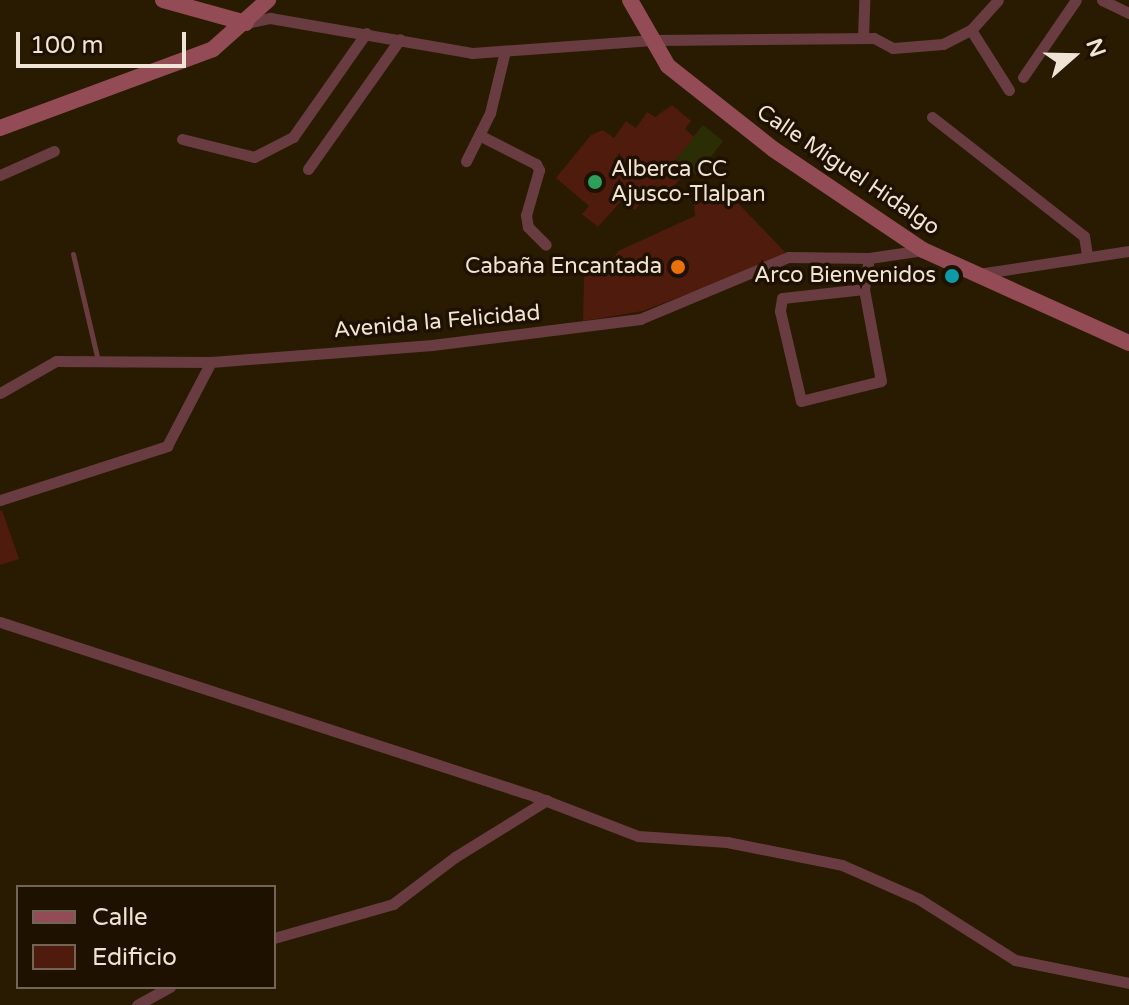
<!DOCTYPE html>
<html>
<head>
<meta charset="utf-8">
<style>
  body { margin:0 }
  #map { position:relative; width:1129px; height:1005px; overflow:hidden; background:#291a02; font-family:"Varela Round",sans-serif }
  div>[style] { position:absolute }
  .green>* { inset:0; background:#2b2e04; transform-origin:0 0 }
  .building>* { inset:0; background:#4e1b0d }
  .lane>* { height:5px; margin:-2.5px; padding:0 2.5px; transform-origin:2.5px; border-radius:2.5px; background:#693c41 }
  .street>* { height:11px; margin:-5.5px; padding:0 5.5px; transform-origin:5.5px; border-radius:5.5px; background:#693c41 }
  .secondary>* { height:16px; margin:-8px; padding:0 8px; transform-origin:8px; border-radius:8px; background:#934b55 }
  .dots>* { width:22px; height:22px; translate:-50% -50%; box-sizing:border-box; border:4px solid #1f1100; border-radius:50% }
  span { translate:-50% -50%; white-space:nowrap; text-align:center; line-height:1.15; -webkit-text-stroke:7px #1f1100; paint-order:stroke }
  .poi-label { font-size:22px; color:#efe4d6 }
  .left { translate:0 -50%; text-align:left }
  .right { translate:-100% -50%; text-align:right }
  .street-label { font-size:22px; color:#efe4d6 }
  .legend { position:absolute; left:16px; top:885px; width:260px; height:104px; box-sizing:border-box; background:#1f1100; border:2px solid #726556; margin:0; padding:10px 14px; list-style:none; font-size:24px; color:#efe4d6 }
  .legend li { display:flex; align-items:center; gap:16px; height:40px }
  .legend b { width:40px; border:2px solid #726556 }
  .north { position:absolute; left:1033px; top:16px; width:80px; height:80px; -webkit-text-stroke:6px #1f1100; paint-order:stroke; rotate:70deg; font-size:22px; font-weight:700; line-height:32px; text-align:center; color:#efe4d6 }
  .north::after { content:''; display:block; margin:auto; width:28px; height:36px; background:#efe4d6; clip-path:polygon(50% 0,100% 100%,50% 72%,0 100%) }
  .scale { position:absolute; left:16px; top:32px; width:170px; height:36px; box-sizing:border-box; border:4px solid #efe4d6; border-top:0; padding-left:10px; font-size:24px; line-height:28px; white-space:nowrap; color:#efe4d6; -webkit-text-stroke:6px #1f1100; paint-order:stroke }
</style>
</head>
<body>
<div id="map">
  <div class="green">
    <div style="left:703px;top:125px;width:26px;height:43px;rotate:39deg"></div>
  </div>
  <div class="building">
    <div style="clip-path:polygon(672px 105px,691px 121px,685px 129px,694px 137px,676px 159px,688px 169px,662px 201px,650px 191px,635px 210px,622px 200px,598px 227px,582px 214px,589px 206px,556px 178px,591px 135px,603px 130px,614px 138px,626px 121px,636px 128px,647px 112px,655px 117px)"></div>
    <div style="clip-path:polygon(735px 200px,785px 252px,778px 259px,643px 311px,583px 321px,584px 274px,603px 275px,618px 251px,695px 216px,694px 203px)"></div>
    <div style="clip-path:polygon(2px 510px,19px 559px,0 565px,0 511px)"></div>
  </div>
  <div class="lane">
    <div style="left:73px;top:254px;width:110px;rotate:76.8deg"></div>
  </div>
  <div class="street">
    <div style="left:1102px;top:0;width:30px;rotate:26deg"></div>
    <div style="left:246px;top:23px;width:25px;rotate:-12deg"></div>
    <div style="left:270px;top:18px;width:205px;rotate:9.8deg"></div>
    <div style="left:472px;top:53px;width:181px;rotate:-4.1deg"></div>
    <div style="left:653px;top:40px;width:221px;rotate:-0.5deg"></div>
    <div style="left:874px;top:38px;width:21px;rotate:28deg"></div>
    <div style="left:893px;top:48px;width:50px;rotate:-4.6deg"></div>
    <div style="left:943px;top:44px;width:31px;rotate:-27deg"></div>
    <div style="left:971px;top:30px;width:40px;rotate:-48deg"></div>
    <div style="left:971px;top:30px;width:71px;rotate:57.7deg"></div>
    <div style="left:863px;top:38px;width:38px;rotate:-88deg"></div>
    <div style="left:1023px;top:77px;width:93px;rotate:-55.5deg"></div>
    <div style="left:932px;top:117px;width:193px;rotate:38.1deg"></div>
    <div style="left:1084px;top:236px;width:18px;rotate:81deg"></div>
    <div style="left:479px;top:135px;width:64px;rotate:27deg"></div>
    <div style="left:536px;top:164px;width:7px;rotate:63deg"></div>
    <div style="left:539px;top:170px;width:47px;rotate:106.1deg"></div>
    <div style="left:526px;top:215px;width:12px;rotate:81deg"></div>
    <div style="left:528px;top:227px;width:25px;rotate:45deg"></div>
    <div style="left:182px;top:139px;width:74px;rotate:14deg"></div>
    <div style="left:254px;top:157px;width:44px;rotate:-27.1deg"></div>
    <div style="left:293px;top:137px;width:127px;rotate:-54.9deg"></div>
    <div style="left:466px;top:161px;width:54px;rotate:-63.4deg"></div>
    <div style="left:490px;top:113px;width:64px;rotate:-76.4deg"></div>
    <div style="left:308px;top:169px;width:159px;rotate:-54.7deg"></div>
    <div style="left:0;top:175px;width:59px;rotate:-24deg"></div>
    <div style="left:978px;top:274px;width:153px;rotate:-8.7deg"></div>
    <div style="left:864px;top:289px;width:82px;rotate:173.7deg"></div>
    <div style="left:782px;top:298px;width:13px;rotate:99deg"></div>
    <div style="left:780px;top:311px;width:92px;rotate:76.9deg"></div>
    <div style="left:801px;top:401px;width:82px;rotate:-14deg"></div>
    <div style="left:881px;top:381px;width:94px;rotate:-100.5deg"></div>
    <div style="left:864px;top:289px;width:31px;rotate:-81deg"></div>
    <div style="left:0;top:393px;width:64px;rotate:-29.7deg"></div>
    <div style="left:56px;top:361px;width:155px;rotate:0.4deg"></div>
    <div style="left:211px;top:362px;width:222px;rotate:-4.4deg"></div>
    <div style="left:432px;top:345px;width:210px;rotate:-7.1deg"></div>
    <div style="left:640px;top:319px;width:160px;rotate:-22.7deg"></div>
    <div style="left:788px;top:257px;width:81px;rotate:0.7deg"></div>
    <div style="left:869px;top:258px;width:55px;rotate:-8.4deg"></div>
    <div style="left:0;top:500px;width:176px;rotate:-17.9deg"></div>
    <div style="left:167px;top:446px;width:95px;rotate:-62.4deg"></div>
    <div style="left:0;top:622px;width:562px;rotate:18.05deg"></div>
    <div style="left:534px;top:796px;width:111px;rotate:21deg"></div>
    <div style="left:638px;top:836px;width:89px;rotate:3.9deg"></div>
    <div style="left:727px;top:842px;width:117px;rotate:11.3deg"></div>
    <div style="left:842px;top:865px;width:84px;rotate:23.8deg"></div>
    <div style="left:919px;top:899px;width:114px;rotate:32.4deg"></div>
    <div style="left:1015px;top:960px;width:116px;rotate:11.4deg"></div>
    <div style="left:274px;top:938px;width:124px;rotate:-15.9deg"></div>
    <div style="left:393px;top:904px;width:78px;rotate:-37.2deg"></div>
    <div style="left:455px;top:857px;width:108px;rotate:-31.8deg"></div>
    <div style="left:137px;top:1005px;width:38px;rotate:-29deg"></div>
  </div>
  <div class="secondary">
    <div style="left:163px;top:0;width:86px;rotate:15.5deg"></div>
    <div style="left:630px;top:0;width:76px;rotate:60.1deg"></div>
    <div style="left:668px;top:66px;width:134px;rotate:38.3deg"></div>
    <div style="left:773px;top:149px;width:181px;rotate:34deg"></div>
    <div style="left:923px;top:250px;width:226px;rotate:24.3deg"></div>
    <div style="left:0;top:128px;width:227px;rotate:-20.3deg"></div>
    <div style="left:213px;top:49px;width:74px;rotate:-41.7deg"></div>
  </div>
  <div class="dots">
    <div style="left:595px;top:182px;background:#2e9e5b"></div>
    <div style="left:678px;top:267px;background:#e8710a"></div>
    <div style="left:952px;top:276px;background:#0f9aa8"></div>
  </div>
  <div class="poi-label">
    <span class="left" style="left:611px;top:182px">Alberca CC<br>Ajusco-Tlalpan</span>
    <span class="right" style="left:662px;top:267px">Cabaña Encantada</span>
    <span class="right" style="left:936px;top:276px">Arco Bienvenidos</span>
  </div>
  <div class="street-label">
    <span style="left:848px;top:170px;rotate:34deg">Calle Miguel Hidalgo</span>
    <span style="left:437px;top:322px;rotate:-5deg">Avenida la Felicidad</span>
  </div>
  <ul class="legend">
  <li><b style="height:10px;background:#934b55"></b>Calle</li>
  <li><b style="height:22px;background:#4e1b0d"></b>Edificio</li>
  </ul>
  <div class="north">N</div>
  <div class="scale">100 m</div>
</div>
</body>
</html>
